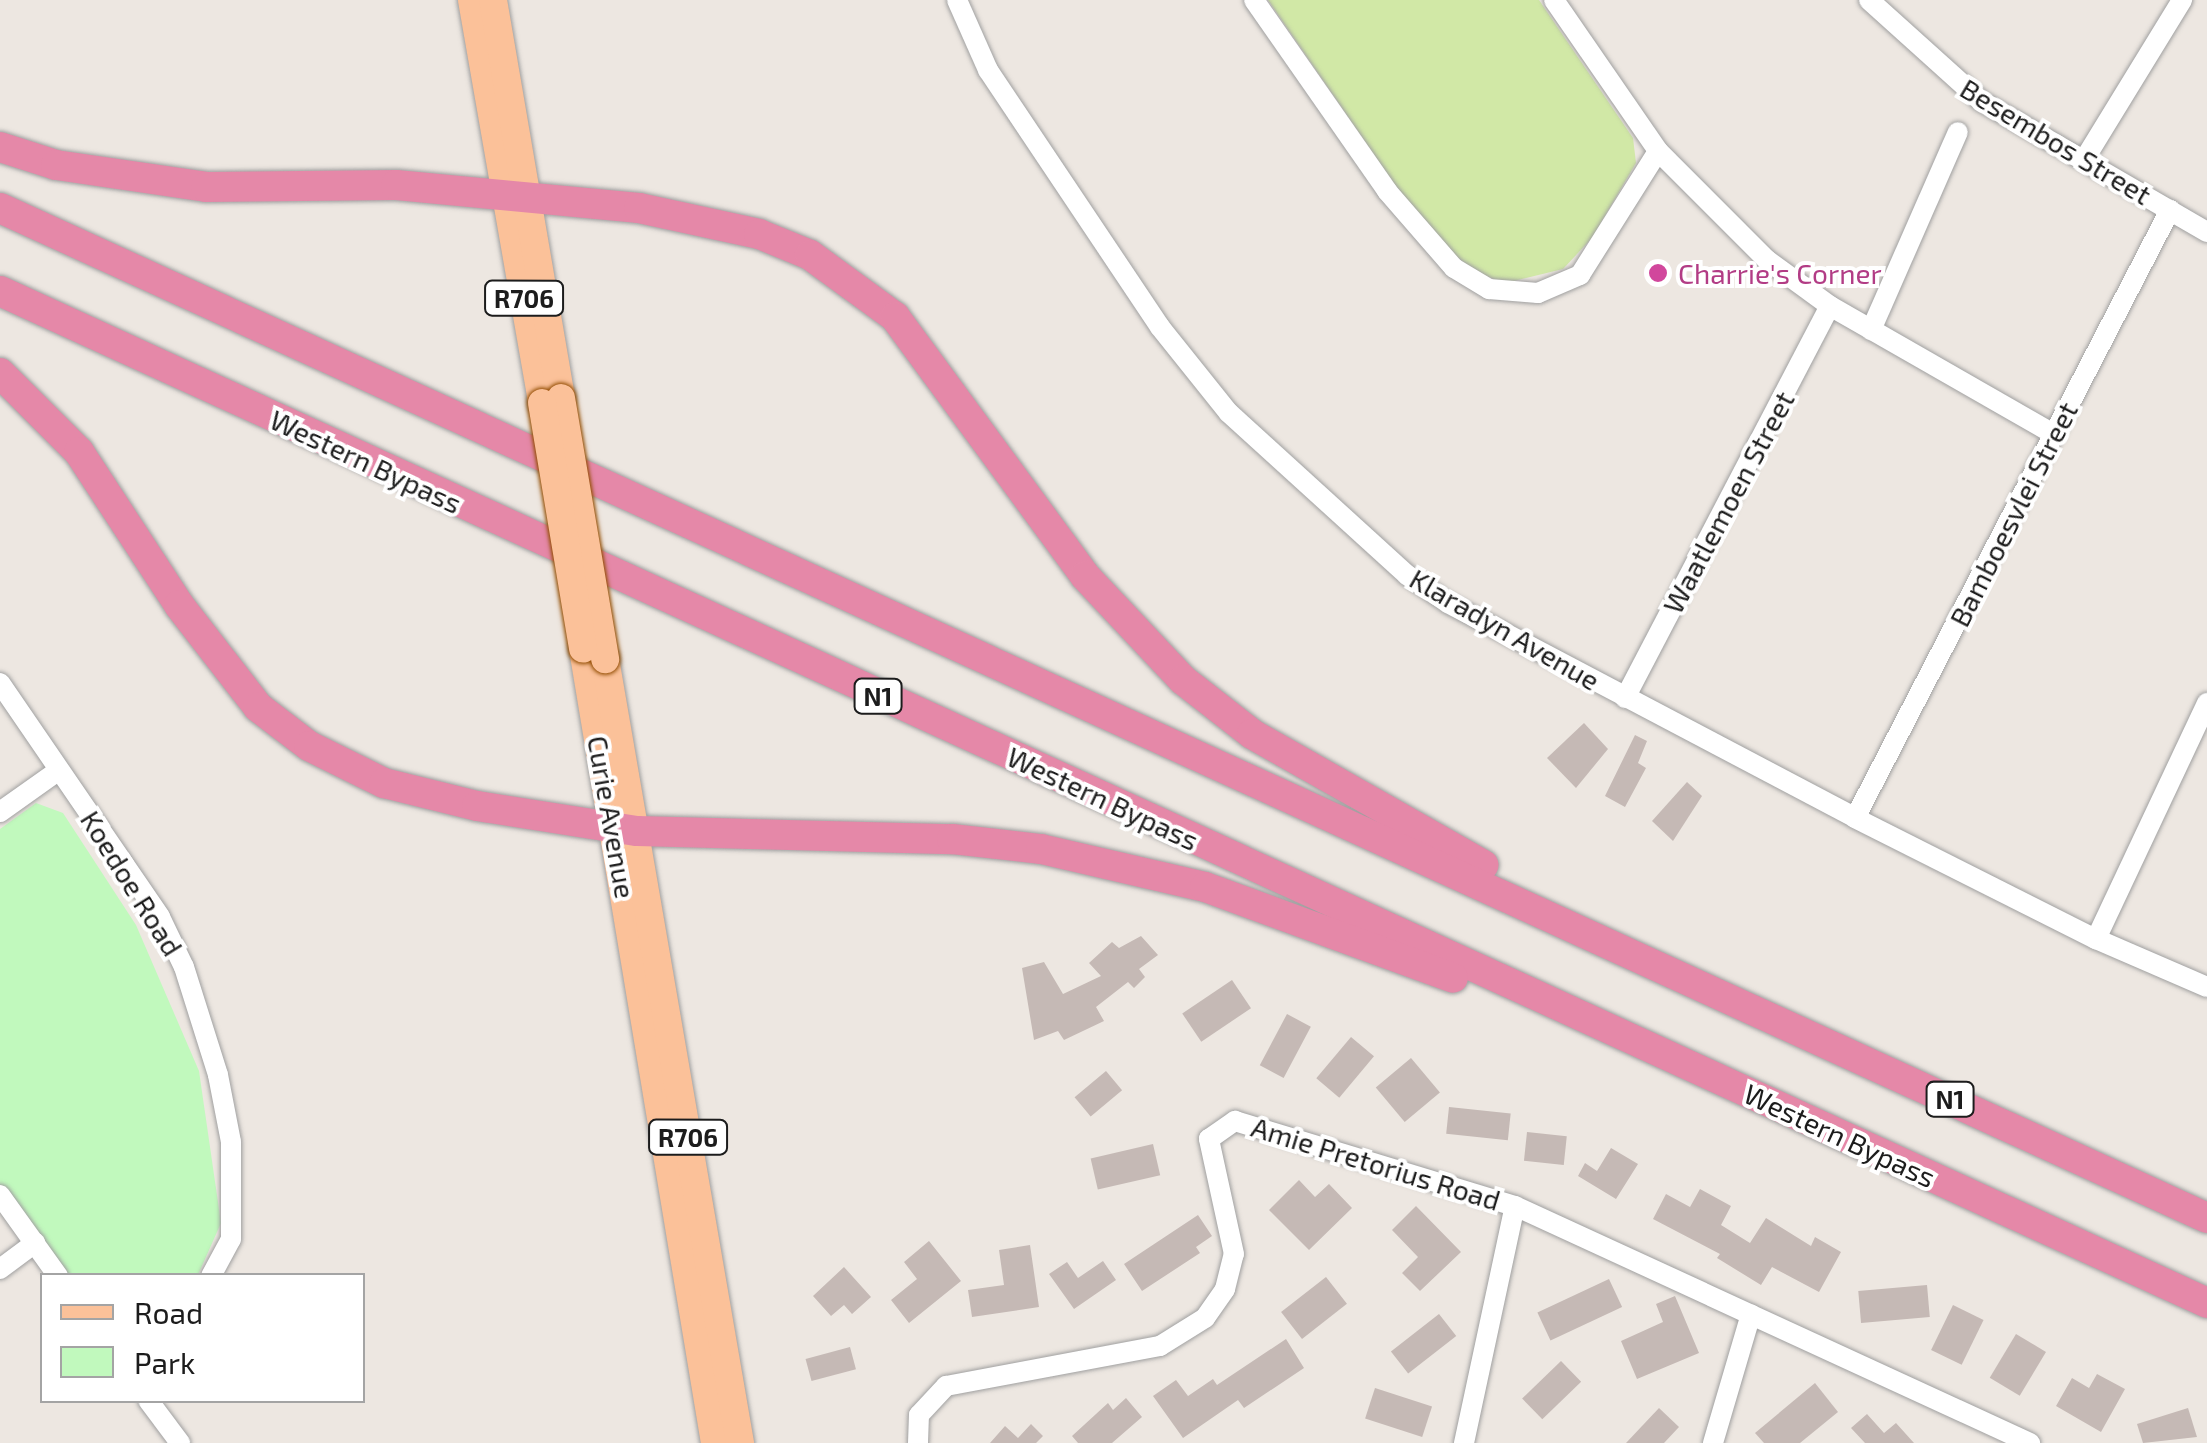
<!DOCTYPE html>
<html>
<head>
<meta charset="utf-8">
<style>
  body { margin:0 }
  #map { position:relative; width:2207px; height:1443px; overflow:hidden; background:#ede7e1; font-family:"Exo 2",sans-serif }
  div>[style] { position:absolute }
  .grass>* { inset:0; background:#d1e8a6 }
  .park>* { inset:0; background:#c1f9bd }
  .building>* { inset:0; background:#c5b9b5; transform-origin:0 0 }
  .roads { filter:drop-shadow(0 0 2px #a0a0a0) drop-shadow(0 0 2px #a0a0a0) }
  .minor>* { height:20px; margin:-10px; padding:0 10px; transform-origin:10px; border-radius:10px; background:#fff }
  .major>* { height:28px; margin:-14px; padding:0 14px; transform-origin:14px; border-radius:14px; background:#fbc199 }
  .highway>* { height:30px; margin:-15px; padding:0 15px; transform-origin:15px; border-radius:15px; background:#e588a8 }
  .bridges { filter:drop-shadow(0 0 2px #924c01) drop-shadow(0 0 2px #924c01) }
  .major-bridge>* { height:28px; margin:-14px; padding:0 14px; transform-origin:14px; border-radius:14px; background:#fbc199 }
  .dots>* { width:28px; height:28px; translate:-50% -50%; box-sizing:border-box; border:5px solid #fff; border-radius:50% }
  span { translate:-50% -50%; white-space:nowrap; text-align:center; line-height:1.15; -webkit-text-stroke:8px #fff; paint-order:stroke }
  .shield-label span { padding:2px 8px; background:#fff; border:2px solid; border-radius:8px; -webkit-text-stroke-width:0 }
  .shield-label { font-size:25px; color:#1c1c1c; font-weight:700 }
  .street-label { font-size:28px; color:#1c1c1c }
  .hotel-label { font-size:28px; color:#b23c85 }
  .left { translate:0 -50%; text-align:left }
  .legend { position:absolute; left:40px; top:1273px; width:325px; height:130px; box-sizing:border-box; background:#fff; border:2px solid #a4a4a4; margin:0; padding:12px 18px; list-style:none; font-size:30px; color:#1c1c1c }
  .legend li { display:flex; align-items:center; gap:20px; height:50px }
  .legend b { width:50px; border:2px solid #a4a4a4 }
</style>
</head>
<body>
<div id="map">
  <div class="grass">
    <div style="clip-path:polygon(1268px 0,1539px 0,1633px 138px,1636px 163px,1592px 238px,1563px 269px,1505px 283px,1478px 273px,1448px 250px,1403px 197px)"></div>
  </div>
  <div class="park">
    <div style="clip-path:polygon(36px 803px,63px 813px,136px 925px,199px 1071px,221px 1223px,198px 1275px,62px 1275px,0 1188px,0 829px)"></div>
  </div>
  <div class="building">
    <div style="clip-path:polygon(1584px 723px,1608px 749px,1576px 788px,1547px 758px)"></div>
    <div style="clip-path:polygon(1635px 735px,1647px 741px,1638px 763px,1646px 768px,1625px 807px,1605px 796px)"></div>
    <div style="clip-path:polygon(1687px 782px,1702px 796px,1673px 841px,1652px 821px)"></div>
    <div style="clip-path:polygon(1141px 936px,1158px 955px,1139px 969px,1145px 977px,1134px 988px,1128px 982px,1096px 1007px,1104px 1021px,1064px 1040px,1058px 1031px,1034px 1040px,1022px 968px,1044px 962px,1063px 994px,1101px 976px,1089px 963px,1112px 942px,1119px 948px)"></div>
    <div style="left:1232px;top:980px;width:34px;height:60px;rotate:56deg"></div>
    <div style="left:1287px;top:1014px;width:27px;height:58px;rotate:28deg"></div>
    <div style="left:1351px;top:1037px;width:30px;height:54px;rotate:40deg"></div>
    <div style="left:1411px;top:1058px;width:45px;height:46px;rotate:50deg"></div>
    <div style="left:1106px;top:1071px;width:25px;height:41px;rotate:50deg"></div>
    <div style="left:1449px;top:1107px;width:62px;height:27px;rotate:6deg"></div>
    <div style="left:1527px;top:1132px;width:40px;height:29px;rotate:6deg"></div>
    <div style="left:1153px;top:1144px;width:32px;height:64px;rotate:77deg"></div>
    <div style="clip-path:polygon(1611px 1148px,1638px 1164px,1616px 1199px,1578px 1176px,1585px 1163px,1597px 1171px)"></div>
    <div style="clip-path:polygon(1299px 1180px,1315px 1197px,1329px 1184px,1352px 1208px,1309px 1250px,1269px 1210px)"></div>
    <div style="clip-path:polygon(1700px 1189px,1731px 1206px,1721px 1225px,1750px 1243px,1766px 1218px,1811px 1246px,1815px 1237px,1841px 1252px,1819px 1292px,1772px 1267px,1761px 1285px,1717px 1258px,1720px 1254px,1653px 1219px,1666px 1194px,1690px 1207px)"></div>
    <div style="clip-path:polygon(1416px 1206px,1461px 1252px,1420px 1291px,1402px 1273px,1418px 1257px,1392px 1230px)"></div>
    <div style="clip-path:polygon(1198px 1215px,1212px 1236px,1196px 1247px,1200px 1253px,1142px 1291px,1124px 1264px)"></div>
    <div style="clip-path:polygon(929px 1241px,961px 1281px,909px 1323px,891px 1300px,917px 1279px,904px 1262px)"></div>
    <div style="clip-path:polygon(1030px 1245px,1039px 1307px,972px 1317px,968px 1290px,1004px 1285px,999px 1250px)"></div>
    <div style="clip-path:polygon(1103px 1261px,1116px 1280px,1074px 1309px,1049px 1274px,1067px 1262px,1078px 1278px)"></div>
    <div style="clip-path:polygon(844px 1267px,871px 1297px,852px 1314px,844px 1305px,831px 1316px,813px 1296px)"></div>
    <div style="left:1326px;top:1277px;width:34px;height:57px;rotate:52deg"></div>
    <div style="left:1609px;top:1279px;width:31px;height:79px;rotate:65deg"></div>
    <div style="left:1927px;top:1285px;width:32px;height:69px;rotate:85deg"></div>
    <div style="clip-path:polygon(1675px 1296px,1699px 1353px,1637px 1379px,1621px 1341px,1663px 1322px,1656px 1304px)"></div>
    <div style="left:1953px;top:1305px;width:34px;height:50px;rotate:26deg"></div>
    <div style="left:1439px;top:1314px;width:28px;height:61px;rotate:52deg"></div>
    <div style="left:2016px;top:1334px;width:35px;height:51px;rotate:31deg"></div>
    <div style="clip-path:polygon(1286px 1339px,1304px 1368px,1244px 1408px,1238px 1400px,1183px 1438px,1153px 1396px,1176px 1380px,1188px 1396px,1213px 1379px,1217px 1385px)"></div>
    <div style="left:850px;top:1347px;width:23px;height:46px;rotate:75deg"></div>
    <div style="left:1561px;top:1361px;width:29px;height:54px;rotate:46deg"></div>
    <div style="clip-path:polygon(2097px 1374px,2125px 1389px,2101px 1432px,2056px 1406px,2072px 1378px,2089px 1388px)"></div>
    <div style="clip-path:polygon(1815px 1383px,1838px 1412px,1800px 1443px,1764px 1443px,1755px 1433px)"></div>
    <div style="left:1375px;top:1388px;width:60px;height:32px;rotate:18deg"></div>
    <div style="clip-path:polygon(1126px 1398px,1142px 1417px,1112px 1443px,1078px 1443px,1072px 1436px,1108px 1403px,1113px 1410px)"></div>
    <div style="clip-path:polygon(1659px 1408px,1679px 1427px,1664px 1443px,1626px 1443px)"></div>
    <div style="clip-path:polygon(2188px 1408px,2197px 1437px,2143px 1443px,2137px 1424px)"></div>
    <div style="clip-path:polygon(1867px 1414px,1884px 1433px,1896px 1423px,1914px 1443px,1865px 1443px,1851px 1428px)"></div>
    <div style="clip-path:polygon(1031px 1424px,1043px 1436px,1036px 1443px,990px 1443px,1005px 1426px,1018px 1438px)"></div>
  </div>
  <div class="roads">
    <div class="minor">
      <div style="left:957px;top:0;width:77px;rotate:66.1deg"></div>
      <div style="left:988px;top:70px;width:309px;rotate:56.2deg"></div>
      <div style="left:1160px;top:327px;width:110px;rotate:51.3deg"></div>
      <div style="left:1229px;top:413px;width:241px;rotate:42.3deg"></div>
      <div style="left:1407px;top:575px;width:50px;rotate:34.3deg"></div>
      <div style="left:1448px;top:603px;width:460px;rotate:27.8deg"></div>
      <div style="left:1855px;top:818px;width:270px;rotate:26.7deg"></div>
      <div style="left:2096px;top:939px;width:121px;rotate:23.4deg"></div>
      <div style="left:1254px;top:0;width:233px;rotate:55.1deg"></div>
      <div style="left:1387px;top:191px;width:102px;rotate:49deg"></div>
      <div style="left:1454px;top:268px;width:41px;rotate:31deg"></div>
      <div style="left:1489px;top:289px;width:49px;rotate:4.7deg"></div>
      <div style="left:1538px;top:293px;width:46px;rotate:-23.2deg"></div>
      <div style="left:1580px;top:275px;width:146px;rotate:-57.8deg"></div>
      <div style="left:1554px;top:0;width:183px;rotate:55.4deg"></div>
      <div style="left:1658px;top:151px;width:154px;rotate:45deg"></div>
      <div style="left:1767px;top:260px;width:78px;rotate:36.1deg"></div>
      <div style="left:1830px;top:306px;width:259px;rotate:29.8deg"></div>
      <div style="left:1869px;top:0;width:151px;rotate:42deg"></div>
      <div style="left:1981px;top:101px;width:261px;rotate:30.1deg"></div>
      <div style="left:2084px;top:160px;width:188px;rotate:-58.5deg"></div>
      <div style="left:1871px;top:330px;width:216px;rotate:-66.3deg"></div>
      <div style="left:0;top:683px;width:283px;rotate:55.6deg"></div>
      <div style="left:160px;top:917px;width:55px;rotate:64.4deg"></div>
      <div style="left:184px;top:967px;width:113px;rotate:72.5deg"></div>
      <div style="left:218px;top:1075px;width:68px;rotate:79deg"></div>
      <div style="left:231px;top:1142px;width:97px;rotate:90deg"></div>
      <div style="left:231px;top:1239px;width:42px;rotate:118.4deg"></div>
      <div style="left:1625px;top:698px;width:442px;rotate:-62.4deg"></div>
      <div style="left:0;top:812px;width:72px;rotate:-35.4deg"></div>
      <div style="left:1855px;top:818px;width:685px;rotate:-62.61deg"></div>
      <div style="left:2096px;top:939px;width:261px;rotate:-64.8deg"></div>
      <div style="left:0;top:1195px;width:100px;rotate:54.4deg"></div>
      <div style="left:0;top:1269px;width:44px;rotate:-36.6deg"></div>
      <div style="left:148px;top:1400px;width:54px;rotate:53.3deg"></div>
      <div style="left:918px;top:1443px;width:28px;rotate:-88deg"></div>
      <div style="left:919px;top:1415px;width:40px;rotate:-47deg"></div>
      <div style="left:946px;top:1386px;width:218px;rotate:-10.6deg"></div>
      <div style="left:1160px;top:1346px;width:53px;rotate:-31.9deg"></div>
      <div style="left:1205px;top:1318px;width:35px;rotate:-55deg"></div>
      <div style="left:1225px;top:1289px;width:36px;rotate:-76deg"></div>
      <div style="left:1234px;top:1254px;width:118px;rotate:-102.3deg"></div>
      <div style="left:1209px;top:1139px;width:32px;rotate:-35deg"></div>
      <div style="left:1235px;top:1121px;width:293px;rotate:16.9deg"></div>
      <div style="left:1515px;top:1206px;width:567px;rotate:24.71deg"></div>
      <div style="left:1464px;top:1443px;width:242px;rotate:-77.9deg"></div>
      <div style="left:1713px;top:1443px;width:134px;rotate:-73.6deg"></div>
    </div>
    <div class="major">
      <div style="left:472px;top:0;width:409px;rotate:80.1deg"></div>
      <div style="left:493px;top:0;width:404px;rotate:80.3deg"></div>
      <div style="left:583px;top:649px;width:805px;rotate:80.56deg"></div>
      <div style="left:605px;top:659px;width:796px;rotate:80.23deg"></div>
    </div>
    <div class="highway">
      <div style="left:0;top:147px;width:59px;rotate:17.8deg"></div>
      <div style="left:56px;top:165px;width:152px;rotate:8.3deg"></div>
      <div style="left:206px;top:187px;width:190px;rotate:-0.6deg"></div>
      <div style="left:396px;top:185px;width:244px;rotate:5.4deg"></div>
      <div style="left:639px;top:208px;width:123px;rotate:12.2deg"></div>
      <div style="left:759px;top:234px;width:55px;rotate:22.4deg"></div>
      <div style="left:810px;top:255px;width:105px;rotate:36.1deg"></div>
      <div style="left:895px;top:317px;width:321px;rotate:53.7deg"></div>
      <div style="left:1085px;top:576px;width:143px;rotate:46.7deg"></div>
      <div style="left:1183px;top:680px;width:88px;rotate:38deg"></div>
      <div style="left:1252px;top:734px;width:266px;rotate:29.5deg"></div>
      <div style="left:0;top:208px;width:2427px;rotate:24.59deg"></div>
      <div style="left:0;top:291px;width:2428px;rotate:24.63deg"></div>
      <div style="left:0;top:373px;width:112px;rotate:45deg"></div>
      <div style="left:79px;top:452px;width:183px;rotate:56.8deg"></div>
      <div style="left:179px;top:605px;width:129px;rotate:52.2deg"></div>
      <div style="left:258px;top:707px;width:64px;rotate:37.4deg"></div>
      <div style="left:309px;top:746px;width:84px;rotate:26.3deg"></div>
      <div style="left:384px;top:783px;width:96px;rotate:13.9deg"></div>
      <div style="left:477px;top:806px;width:162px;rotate:8.9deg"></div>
      <div style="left:637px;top:831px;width:315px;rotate:1.5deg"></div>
      <div style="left:952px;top:839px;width:90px;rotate:6.4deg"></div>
      <div style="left:1041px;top:849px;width:168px;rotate:13deg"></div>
      <div style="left:1205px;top:887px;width:264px;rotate:20.1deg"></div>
    </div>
  </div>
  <div class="bridges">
    <div class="major-bridge">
      <div style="left:561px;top:398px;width:265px;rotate:80.4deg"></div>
      <div style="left:542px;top:403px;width:249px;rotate:80.5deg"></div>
    </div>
  </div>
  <div class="dots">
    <div style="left:1658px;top:273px;background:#d1479c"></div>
  </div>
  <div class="shield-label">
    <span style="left:524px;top:298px">R706</span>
    <span style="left:878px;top:696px">N1</span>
    <span style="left:1950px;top:1099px">N1</span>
    <span style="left:688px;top:1137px">R706</span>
  </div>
  <div class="street-label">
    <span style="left:2056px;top:141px;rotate:31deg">Besembos Street</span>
    <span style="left:366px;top:461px;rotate:25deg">Western Bypass</span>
    <span style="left:1728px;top:502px;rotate:-62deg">Waatlemoen Street</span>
    <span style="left:2013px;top:514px;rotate:-63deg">Bamboesvlei Street</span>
    <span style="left:1505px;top:629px;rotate:30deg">Klaradyn Avenue</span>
    <span style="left:1103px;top:798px;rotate:25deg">Western Bypass</span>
    <span style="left:612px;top:817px;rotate:80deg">Curie Avenue</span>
    <span style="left:132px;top:883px;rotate:58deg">Koedoe Road</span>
    <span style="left:1840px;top:1135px;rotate:25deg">Western Bypass</span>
    <span style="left:1376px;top:1163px;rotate:17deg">Amie Pretorius Road</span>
  </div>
  <div class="hotel-label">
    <span class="left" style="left:1678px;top:273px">Charrie's Corner</span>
  </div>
  <ul class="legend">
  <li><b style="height:12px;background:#fbc199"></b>Road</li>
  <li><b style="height:28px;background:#c1f9bd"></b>Park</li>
  </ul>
</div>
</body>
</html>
